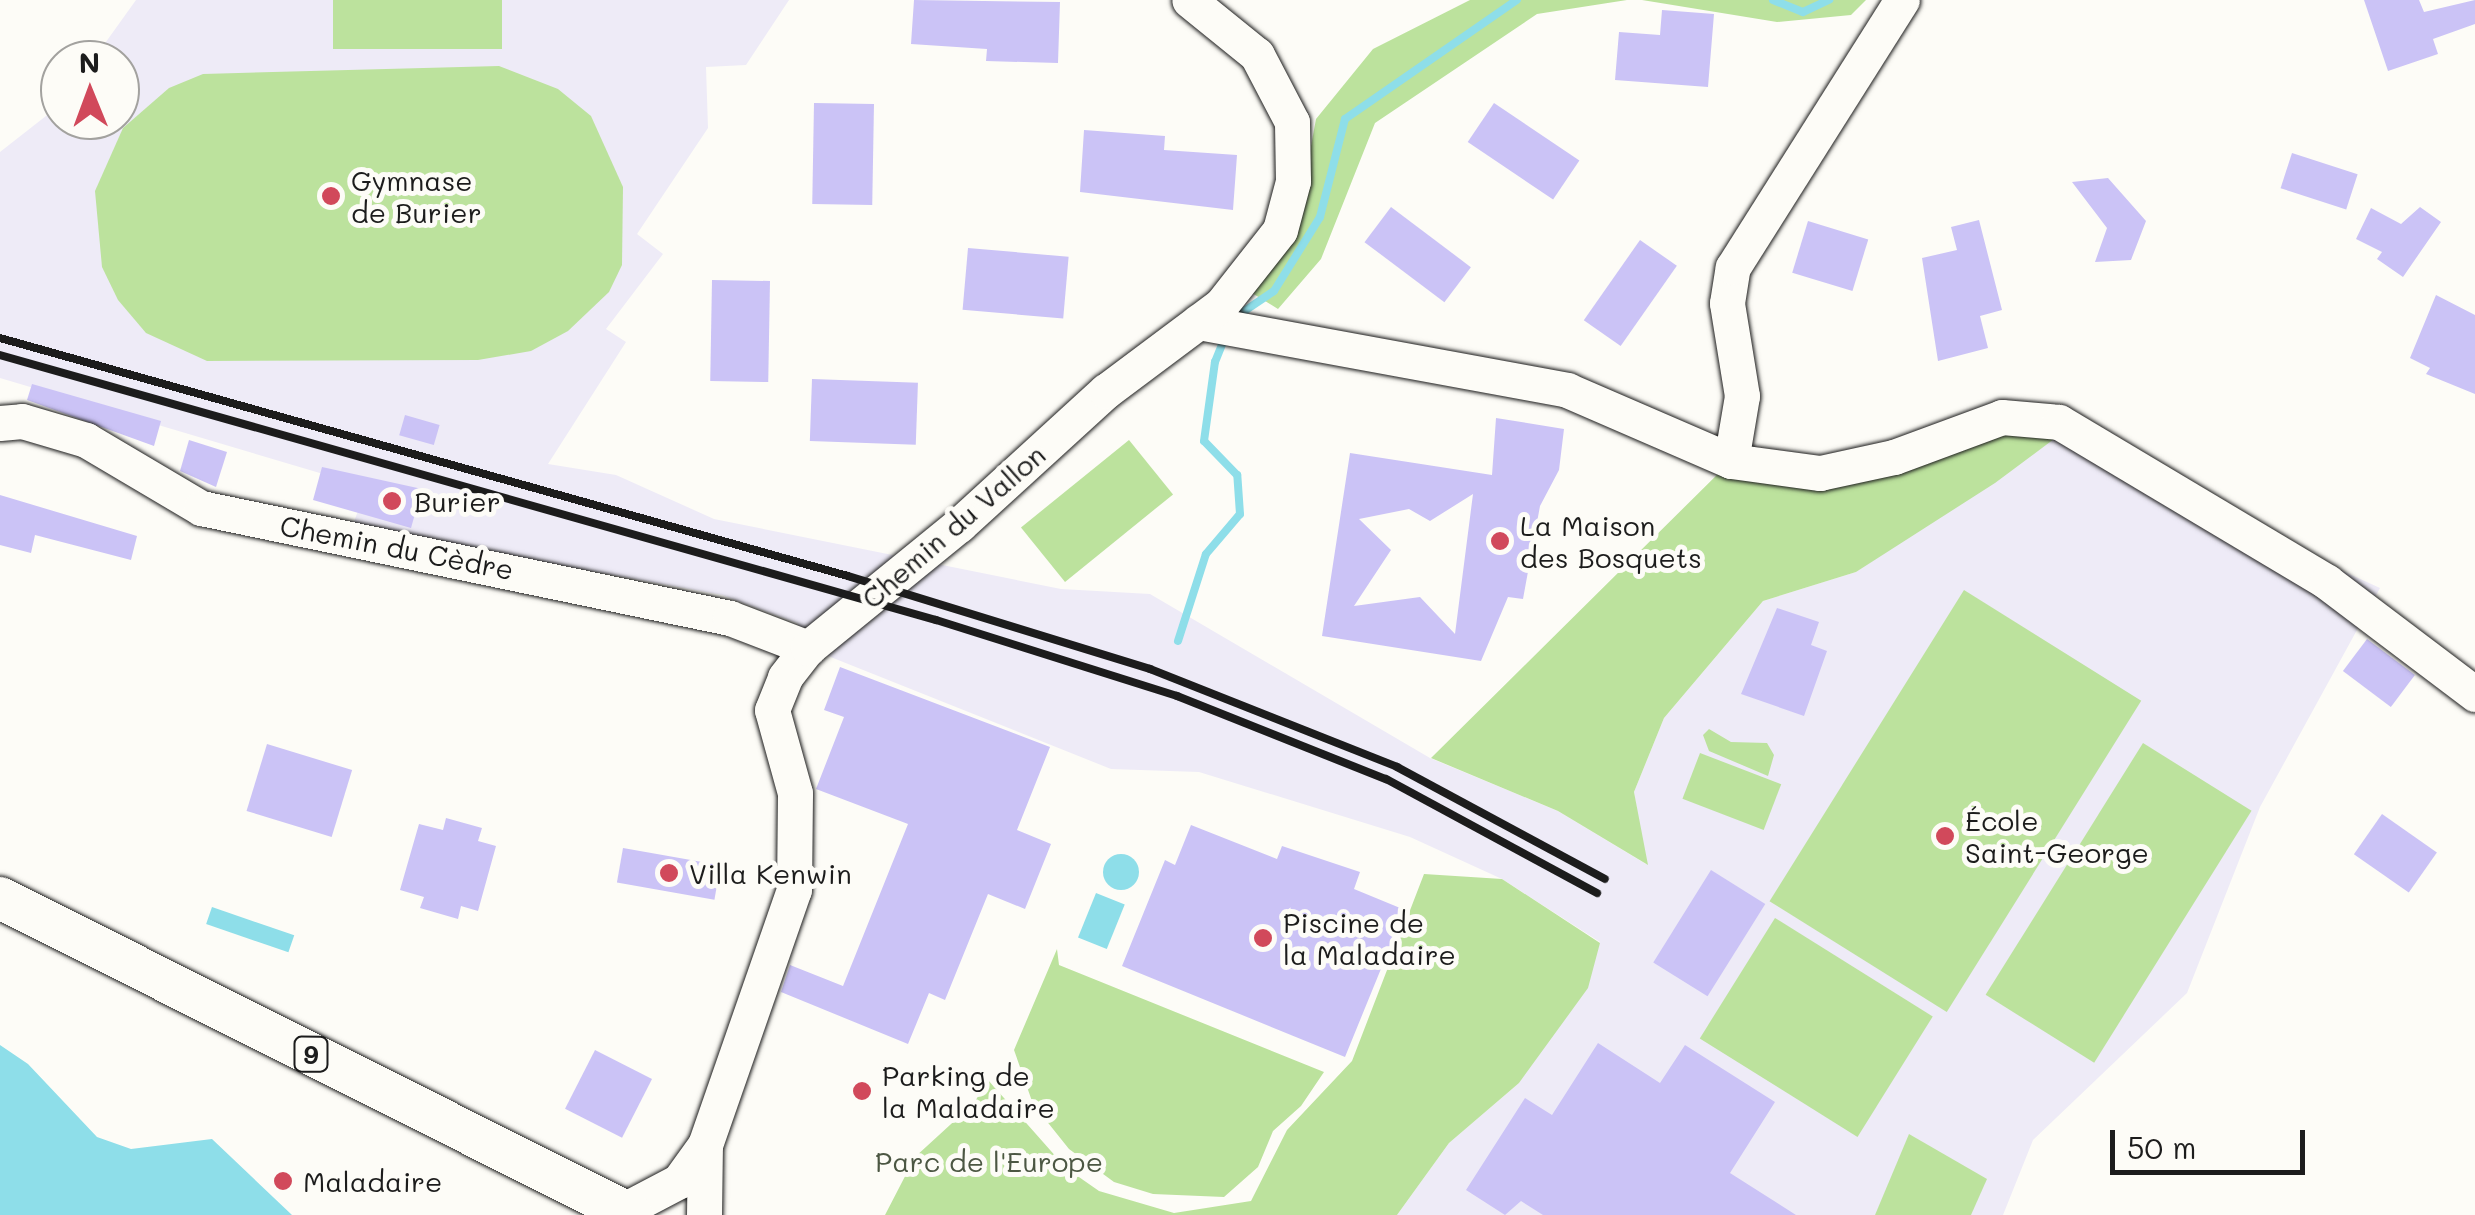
<!DOCTYPE html>
<html>
<head>
<meta charset="utf-8">
<style>
  body { margin:0 }
  #map { position:relative; width:2475px; height:1215px; overflow:hidden; background:#fdfcf7; font-family:Mali,sans-serif }
  div>[style] { position:absolute }
  .built>* { inset:0; background:#eeebf7 }
  .green>* { inset:0; background:#bce29d; transform-origin:0 0 }
  .water>* { inset:0; background:#8edee9; transform-origin:0 0 }
  .round { border-radius:50% }
  .stream>* { height:8px; margin:-4px; padding:0 4px; transform-origin:4px; border-radius:4px; background:#8edee9 }
  .building>* { inset:0; background:#cbc3f6; transform-origin:0 0 }
  .roads { filter:drop-shadow(0 0 2px #1c1c1c) drop-shadow(0 0 2px #1c1c1c) }
  .minor>* { height:35px; margin:-17.5px; padding:0 17.5px; transform-origin:17.5px; border-radius:17.5px; background:#fdfcf7 }
  .major>* { height:42px; margin:-21px; padding:0 21px; transform-origin:21px; border-radius:21px; background:#fdfcf7 }
  .rail>* { height:8px; margin:-4px; padding:0 4px; transform-origin:4px; border-radius:4px; background:#1c1c1c }
  .dots>* { width:28px; height:28px; translate:-50% -50%; box-sizing:border-box; border:5px solid #fdfcf7; border-radius:50% }
  span { translate:-50% -50%; white-space:nowrap; text-align:center; line-height:1.15; -webkit-text-stroke:10px #fdfcf7; paint-order:stroke }
  .shield-label span { padding:2px 8px; background:#fdfcf7; border:2px solid; border-radius:8px; -webkit-text-stroke-width:0 }
  .shield-label { font-size:25px; color:#1c1c1c; font-weight:700 }
  .poi-label { font-size:28px; color:#1c1c1c }
  .left { translate:0 -50%; text-align:left }
  .street-label { font-size:28px; color:#1c1c1c }
  .park-label { font-size:28px; color:#4c5743 }
  .north { position:absolute; left:40px; top:40px; width:100px; height:100px; box-sizing:border-box; background:#fdfcf7; border:2px solid #a3a29f; border-radius:50%; rotate:359deg; font-size:28px; font-weight:700; line-height:40px; text-align:center; color:#1c1c1c }
  .north::after { content:''; display:block; margin:auto; width:35px; height:45px; background:#d1495b; clip-path:polygon(50% 0,100% 100%,50% 72%,0 100%) }
  .scale { position:absolute; left:2110px; top:1130px; width:195px; height:45px; box-sizing:border-box; border:5px solid #1c1c1c; border-top:0; padding-left:12px; font-size:30px; line-height:35px; white-space:nowrap; color:#1c1c1c; -webkit-text-stroke:8px #fdfcf7; paint-order:stroke }
</style>
</head>
<body>
<div id="map">
  <div class="built">
    <div style="clip-path:polygon(136px 0,789px 0,746px 65px,706px 67px,708px 128px,637px 234px,663px 254px,606px 329px,626px 342px,548px 464px,616px 475px,714px 519px,1061px 589px,1150px 594px,1430px 758px,1558px 811px,1646px 864px,1634px 792px,1664px 718px,1763px 601px,1856px 572px,2054px 439px,2380px 588px,2260px 807px,2187px 993px,2033px 1140px,2003px 1215px,1397px 1215px,1449px 1143px,1519px 1083px,1600px 942px,1502px 879px,1410px 837px,1199px 772px,1111px 769px,808px 648px,797px 623px,722px 595px,352px 527px,367px 487px,0 378px,0 152px,60px 105px,60px 120px,120px 120px,120px 60px,93px 60px)"></div>
  </div>
  <div class="green">
    <div style="left:333px;top:0;width:169px;height:49px"></div>
    <div style="clip-path:polygon(1470px 0,1627px 0,1537px 14px,1375px 123px,1321px 259px,1278px 309px,1247px 290px,1302px 195px,1316px 119px,1373px 49px)"></div>
    <div style="clip-path:polygon(1642px 0,1866px 0,1851px 15px,1777px 22px)"></div>
    <div style="clip-path:polygon(499px 66px,558px 89px,591px 116px,623px 187px,622px 265px,609px 292px,568px 331px,531px 351px,478px 360px,207px 361px,146px 333px,118px 300px,102px 267px,95px 191px,123px 128px,169px 88px,203px 74px)"></div>
    <div style="clip-path:polygon(2059px 422px,2054px 439px,1995px 483px,1856px 572px,1763px 601px,1664px 718px,1634px 792px,1648px 865px,1558px 811px,1431px 758px,1731px 461px,1820px 473px)"></div>
    <div style="left:1129px;top:440px;width:70px;height:139px;rotate:51deg"></div>
    <div style="left:1964px;top:590px;width:209px;height:367px;rotate:32deg"></div>
    <div style="clip-path:polygon(1709px 729px,1731px 742px,1767px 743px,1774px 755px,1768px 776px,1709px 751px,1703px 735px)"></div>
    <div style="left:2143px;top:743px;width:128px;height:297px;rotate:32deg"></div>
    <div style="left:1700px;top:753px;width:87px;height:49px;rotate:21deg"></div>
    <div style="clip-path:polygon(1424px 874px,1502px 879px,1600px 943px,1588px 988px,1519px 1083px,1449px 1143px,1397px 1215px,885px 1215px,915px 1157px,974px 1103px,988px 1080px,1066px 1168px,1099px 1191px,1174px 1213px,1251px 1201px,1287px 1130px,1352px 1061px)"></div>
    <div style="left:1775px;top:918px;width:186px;height:142px;rotate:32deg"></div>
    <div style="clip-path:polygon(1057px 949px,1059px 965px,1324px 1072px,1301px 1106px,1273px 1131px,1258px 1167px,1224px 1197px,1153px 1194px,1114px 1182px,1069px 1149px,1033px 1104px,1014px 1050px)"></div>
    <div style="clip-path:polygon(1909px 1134px,1987px 1179px,1971px 1215px,1875px 1215px)"></div>
  </div>
  <div class="water">
    <div class="round" style="left:1103px;top:854px;width:36px;height:36px"></div>
    <div style="left:1096px;top:893px;width:31px;height:48px;rotate:22deg"></div>
    <div style="left:212px;top:907px;width:87px;height:18px;rotate:19deg"></div>
    <div style="clip-path:polygon(0 1045px,28px 1064px,97px 1137px,131px 1149px,212px 1139px,292px 1215px,0 1215px)"></div>
  </div>
  <div class="stream">
    <div style="left:1773px;top:0;width:32px;rotate:22deg"></div>
    <div style="left:1803px;top:12px;width:29px;rotate:-25deg"></div>
    <div style="left:1234px;top:318px;width:48px;rotate:-34deg"></div>
    <div style="left:1274px;top:291px;width:87px;rotate:-58.1deg"></div>
    <div style="left:1320px;top:217px;width:101px;rotate:-75.7deg"></div>
    <div style="left:1345px;top:119px;width:209px;rotate:-34.7deg"></div>
    <div style="left:1178px;top:641px;width:91px;rotate:-72.2deg"></div>
    <div style="left:1206px;top:554px;width:52px;rotate:-49.6deg"></div>
    <div style="left:1240px;top:514px;width:39px;rotate:-94deg"></div>
    <div style="left:1237px;top:475px;width:47px;rotate:-134.1deg"></div>
    <div style="left:1204px;top:441px;width:80px;rotate:-82.1deg"></div>
    <div style="left:1215px;top:362px;width:29px;rotate:-68deg"></div>
  </div>
  <div class="building">
    <div style="clip-path:polygon(914px 0,1060px 2px,1058px 63px,986px 61px,987px 49px,911px 44px)"></div>
    <div style="clip-path:polygon(2364px 0,2419px 0,2424px 12px,2475px 0,2475px 24px,2433px 39px,2438px 54px,2388px 71px)"></div>
    <div style="clip-path:polygon(1662px 10px,1714px 14px,1708px 87px,1615px 80px,1619px 32px,1660px 35px)"></div>
    <div style="left:814px;top:103px;width:60px;height:101px;rotate:1deg"></div>
    <div style="left:1494px;top:103px;width:103px;height:47px;rotate:34deg"></div>
    <div style="clip-path:polygon(1084px 130px,1165px 136px,1164px 150px,1237px 155px,1233px 210px,1080px 192px)"></div>
    <div style="left:2292px;top:153px;width:69px;height:37px;rotate:18deg"></div>
    <div style="clip-path:polygon(2108px 178px,2146px 221px,2131px 260px,2095px 262px,2107px 228px,2072px 182px)"></div>
    <div style="left:1391px;top:207px;width:100px;height:44px;rotate:37deg"></div>
    <div style="clip-path:polygon(2420px 207px,2441px 222px,2403px 277px,2377px 259px,2382px 252px,2356px 239px,2371px 208px,2401px 224px)"></div>
    <div style="clip-path:polygon(1979px 220px,2002px 310px,1980px 316px,1988px 348px,1938px 361px,1922px 258px,1957px 250px,1951px 227px)"></div>
    <div style="left:1808px;top:221px;width:63px;height:54px;rotate:17deg"></div>
    <div style="left:1640px;top:240px;width:45px;height:98px;rotate:35deg"></div>
    <div style="left:968px;top:248px;width:101px;height:62px;rotate:5deg"></div>
    <div style="left:712px;top:280px;width:58px;height:101px;rotate:1deg"></div>
    <div style="clip-path:polygon(2436px 295px,2475px 315px,2475px 394px,2426px 374px,2430px 368px,2410px 358px)"></div>
    <div style="left:812px;top:379px;width:106px;height:62px;rotate:2deg"></div>
    <div style="clip-path:polygon(32px 384px,161px 421px,154px 446px,27px 400px)"></div>
    <div style="left:405px;top:415px;width:36px;height:21px;rotate:16deg"></div>
    <div style="clip-path:polygon(evenodd,1496px 418px,1564px 429px,1559px 470px,1540px 506px,1523px 599px,1508px 597px,1481px 661px,1322px 636px,1350px 453px,1492px 475px,1496px 418px,1473px 494px,1455px 634px,1420px 597px,1354px 606px,1391px 550px,1359px 519px,1409px 509px,1430px 521px,1473px 494px)"></div>
    <div style="clip-path:polygon(189px 440px,227px 452px,216px 487px,180px 471px)"></div>
    <div style="clip-path:polygon(322px 467px,422px 489px,411px 528px,313px 500px)"></div>
    <div style="clip-path:polygon(0 495px,137px 536px,131px 560px,35px 535px,31px 553px,0 545px)"></div>
    <div style="clip-path:polygon(1777px 608px,1819px 622px,1811px 645px,1827px 651px,1804px 716px,1741px 694px)"></div>
    <div style="left:2367px;top:639px;width:60px;height:40px;rotate:37deg"></div>
    <div style="clip-path:polygon(840px 667px,1050px 747px,1017px 830px,1051px 844px,1025px 909px,988px 894px,945px 1000px,929px 993px,908px 1044px,781px 992px,790px 965px,843px 986px,908px 824px,816px 789px,844px 717px,824px 710px)"></div>
    <div style="left:267px;top:744px;width:89px;height:70px;rotate:17deg"></div>
    <div style="left:2382px;top:814px;width:67px;height:49px;rotate:35deg"></div>
    <div style="clip-path:polygon(446px 818px,482px 828px,478px 841px,496px 846px,478px 911px,461px 906px,458px 919px,420px 908px,424px 897px,400px 890px,419px 824px,443px 830px)"></div>
    <div style="clip-path:polygon(1191px 825px,1277px 859px,1282px 846px,1360px 872px,1354px 889px,1405px 910px,1345px 1057px,1122px 966px,1165px 860px,1175px 865px)"></div>
    <div style="left:623px;top:848px;width:99px;height:35px;rotate:10deg"></div>
    <div style="left:1711px;top:870px;width:64px;height:109px;rotate:32deg"></div>
    <div style="clip-path:polygon(1598px 1043px,1660px 1083px,1685px 1045px,1775px 1102px,1730px 1173px,1796px 1215px,1543px 1215px,1521px 1201px,1505px 1215px,1466px 1190px,1525px 1098px,1552px 1115px)"></div>
    <div style="left:595px;top:1050px;width:64px;height:66px;rotate:27deg"></div>
  </div>
  <div class="roads">
    <div class="minor">
      <div style="left:1198px;top:322px;width:375px;rotate:10.4deg"></div>
      <div style="left:1567px;top:390px;width:179px;rotate:23.4deg"></div>
      <div style="left:1731px;top:461px;width:90px;rotate:7.7deg"></div>
      <div style="left:1820px;top:473px;width:76px;rotate:-12.2deg"></div>
      <div style="left:1894px;top:457px;width:115px;rotate:-20.3deg"></div>
      <div style="left:2002px;top:417px;width:57px;rotate:5deg"></div>
      <div style="left:2059px;top:422px;width:312px;rotate:30.8deg"></div>
      <div style="left:2327px;top:582px;width:186px;rotate:37.1deg"></div>
      <div style="left:0;top:423px;width:22px;rotate:-5deg"></div>
      <div style="left:22px;top:421px;width:67px;rotate:16.5deg"></div>
      <div style="left:86px;top:440px;width:134px;rotate:30.6deg"></div>
      <div style="left:201px;top:508px;width:540px;rotate:11.75deg"></div>
      <div style="left:730px;top:618px;width:84px;rotate:21deg"></div>
      <div style="left:1731px;top:461px;width:66px;rotate:-80.4deg"></div>
      <div style="left:1742px;top:396px;width:94px;rotate:-99.2deg"></div>
      <div style="left:1727px;top:303px;width:36px;rotate:-81deg"></div>
      <div style="left:1733px;top:267px;width:316px;rotate:-57.7deg"></div>
      <div style="left:622px;top:1211px;width:64px;rotate:-27.8deg"></div>
      <div style="left:679px;top:1181px;width:44px;rotate:-54.2deg"></div>
      <div style="left:704px;top:1215px;width:70px;rotate:-89.2deg"></div>
      <div style="left:705px;top:1145px;width:270px;rotate:-70.8deg"></div>
      <div style="left:794px;top:890px;width:97px;rotate:-89.4deg"></div>
      <div style="left:795px;top:793px;width:86px;rotate:-105.5deg"></div>
      <div style="left:772px;top:710px;width:35px;rotate:-68deg"></div>
      <div style="left:785px;top:677px;width:37px;rotate:-52deg"></div>
      <div style="left:808px;top:648px;width:195px;rotate:-39.2deg"></div>
      <div style="left:959px;top:525px;width:199px;rotate:-42.4deg"></div>
      <div style="left:1106px;top:391px;width:144px;rotate:-36.8deg"></div>
      <div style="left:1221px;top:305px;width:95px;rotate:-51.8deg"></div>
      <div style="left:1280px;top:230px;width:51px;rotate:-75.1deg"></div>
      <div style="left:1293px;top:181px;width:59px;rotate:-91deg"></div>
      <div style="left:1292px;top:122px;width:76px;rotate:-117.6deg"></div>
      <div style="left:1257px;top:55px;width:87px;rotate:-141deg"></div>
    </div>
    <div class="major">
      <div style="left:0;top:898px;width:707px;rotate:26.64deg"></div>
    </div>
  </div>
  <div class="rail">
    <div style="left:0;top:338px;width:881px;rotate:15.68deg"></div>
    <div style="left:848px;top:576px;width:316px;rotate:17.1deg"></div>
    <div style="left:1150px;top:669px;width:266px;rotate:21.6deg"></div>
    <div style="left:1397px;top:767px;width:236px;rotate:28.3deg"></div>
    <div style="left:0;top:355px;width:973px;rotate:15.81deg"></div>
    <div style="left:936px;top:620px;width:253px;rotate:17.5deg"></div>
    <div style="left:1177px;top:696px;width:225px;rotate:21.7deg"></div>
    <div style="left:1386px;top:779px;width:240px;rotate:28.4deg"></div>
  </div>
  <div class="dots">
    <div style="left:331px;top:196px;background:#d1495b"></div>
    <div style="left:392px;top:501px;background:#d1495b"></div>
    <div style="left:1500px;top:541px;background:#d1495b"></div>
    <div style="left:1945px;top:836px;background:#d1495b"></div>
    <div style="left:669px;top:873px;background:#d1495b"></div>
    <div style="left:1263px;top:938px;background:#d1495b"></div>
    <div style="left:862px;top:1091px;background:#d1495b"></div>
    <div style="left:283px;top:1181px;background:#d1495b"></div>
  </div>
  <div class="shield-label">
    <span style="left:311px;top:1054px">9</span>
  </div>
  <div class="poi-label">
    <span class="left" style="left:351px;top:196px">Gymnase<br>de Burier</span>
    <span class="left" style="left:414px;top:501px">Burier</span>
    <span class="left" style="left:1520px;top:541px">La Maison<br>des Bosquets</span>
    <span class="left" style="left:1965px;top:836px">École<br>Saint-George</span>
    <span class="left" style="left:689px;top:873px">Villa Kenwin</span>
    <span class="left" style="left:1283px;top:938px">Piscine de<br>la Maladaire</span>
    <span class="left" style="left:882px;top:1091px">Parking de<br>la Maladaire</span>
    <span class="left" style="left:303px;top:1181px">Maladaire</span>
  </div>
  <div class="street-label">
    <span style="left:953px;top:526px;rotate:-41deg">Chemin du Vallon</span>
    <span style="left:397px;top:547px;rotate:11deg">Chemin du Cèdre</span>
  </div>
  <div class="park-label">
    <span style="left:989px;top:1161px">Parc de l'Europe</span>
  </div>
  <div class="north">N</div>
  <div class="scale">50 m</div>
</div>
</body>
</html>
